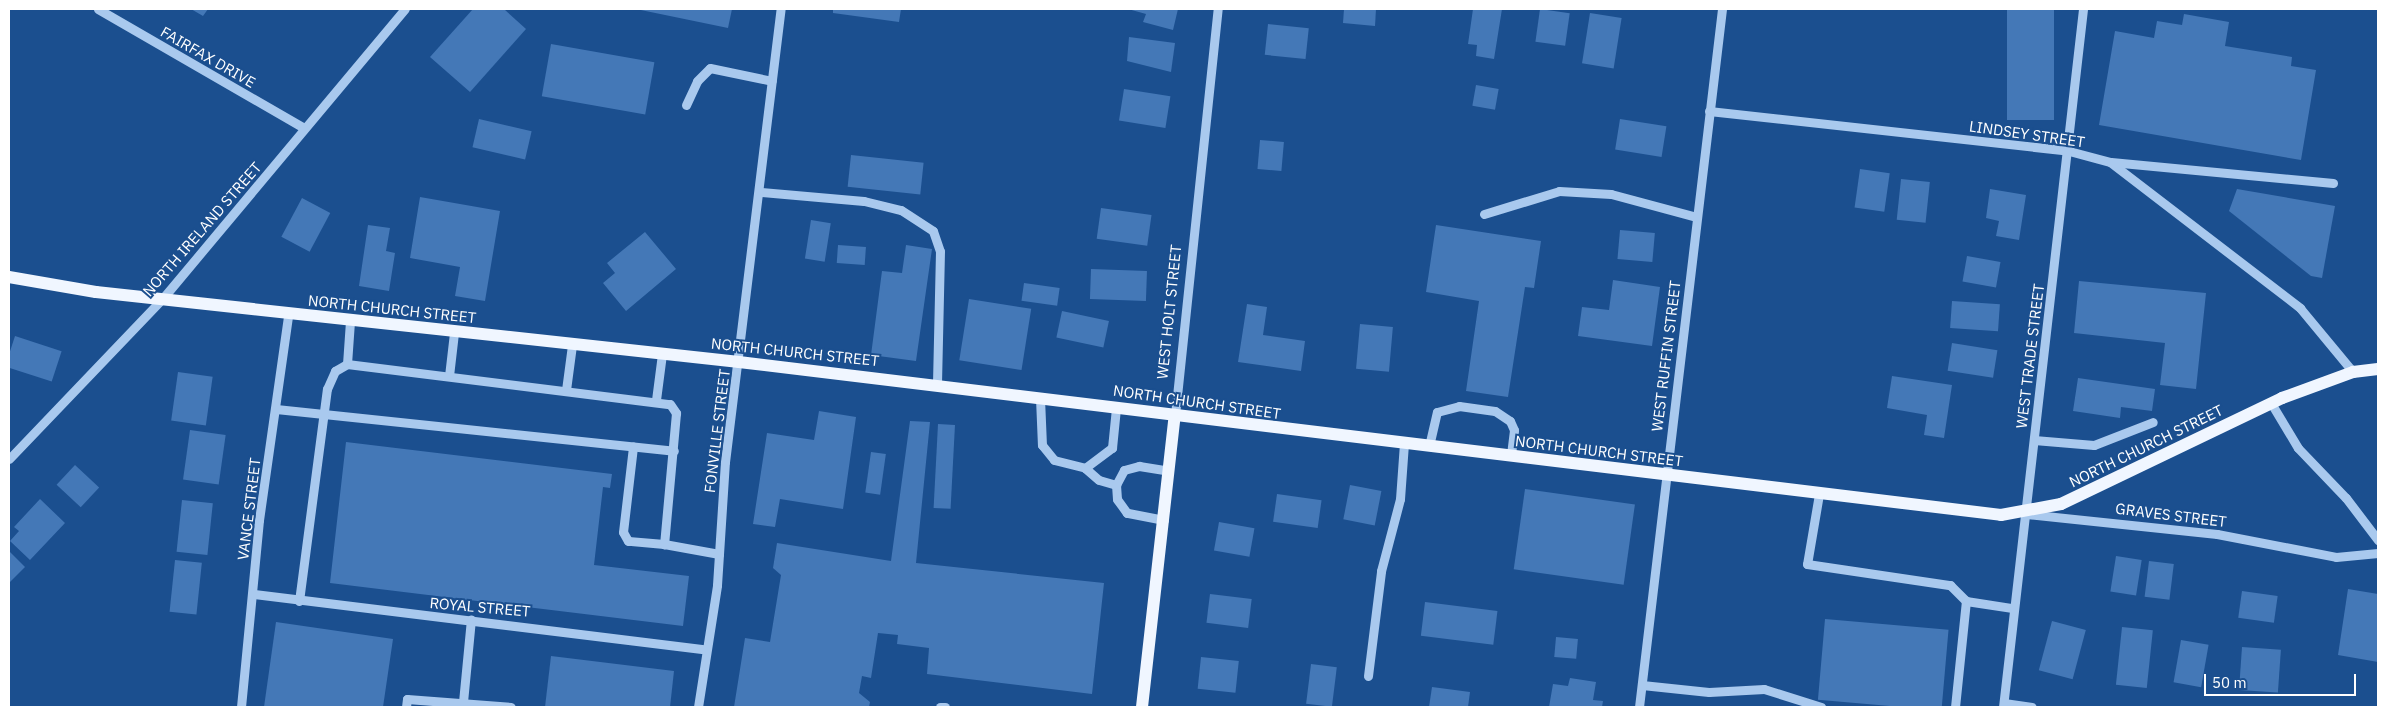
<!DOCTYPE html>
<html>
<head>
<meta charset="utf-8">
<style>
  body { margin:0 }
  #map { position:relative; width:2387px; height:716px; overflow:hidden; background:#1b4f8f; font-family:"IBM Plex Sans",sans-serif }
  div>[style] { position:absolute }
  .building>* { inset:0; background:#4478b7; transform-origin:0 0 }
  .minor>* { height:9px; margin:-4.5px; padding:0 4.5px; transform-origin:4.5px; border-radius:4.5px; background:#a9c9ee }
  .major>* { height:12px; margin:-6px; padding:0 6px; transform-origin:6px; border-radius:6px; background:#f0f6ff }
  span { translate:-50% -50%; white-space:nowrap; text-align:center; line-height:1.15; -webkit-text-stroke:4px #1b4f8f; paint-order:stroke }
  .street-label { font-size:15px; color:#fff }
  .frame { position:absolute; inset:0; border:10px solid #fff; pointer-events:none }
  .scale { position:absolute; left:2204px; top:674px; width:152px; height:22px; box-sizing:border-box; border:2px solid #fff; border-top:0; padding-left:6px; font-size:15px; line-height:18px; white-space:nowrap; color:#fff; -webkit-text-stroke:4px #1b4f8f; paint-order:stroke }
</style>
</head>
<body>
<div id="map">
  <div class="building">
    <div style="clip-path:polygon(191px 9px,208px 9px,203px 16px)"></div>
    <div style="clip-path:polygon(473px 9px,504px 9px,526px 29px,470px 92px,430px 57px)"></div>
    <div style="clip-path:polygon(636px 9px,732px 9px,728px 28px)"></div>
    <div style="clip-path:polygon(833px 9px,901px 9px,899px 22px,833px 13px)"></div>
    <div style="clip-path:polygon(1128px 9px,1178px 9px,1173px 30px,1143px 22px,1146px 14px)"></div>
    <div style="clip-path:polygon(1344px 9px,1376px 9px,1375px 26px,1343px 23px)"></div>
    <div style="clip-path:polygon(1473px 9px,1502px 9px,1494px 59px,1476px 56px,1477px 45px,1468px 44px)"></div>
    <div style="left:1540px;top:9px;width:30px;height:33px;rotate:8deg"></div>
    <div style="left:2007px;top:9px;width:47px;height:111px"></div>
    <div style="left:1590px;top:13px;width:32px;height:51px;rotate:9deg"></div>
    <div style="clip-path:polygon(2184px 14px,2229px 22px,2225px 46px,2292px 57px,2291px 66px,2316px 70px,2301px 160px,2099px 125px,2115px 31px,2154px 38px,2157px 21px,2182px 25px)"></div>
    <div style="left:1268px;top:24px;width:41px;height:31px;rotate:6deg"></div>
    <div style="clip-path:polygon(1129px 37px,1175px 43px,1171px 72px,1127px 61px)"></div>
    <div style="left:551px;top:44px;width:105px;height:53px;rotate:10deg"></div>
    <div style="left:1476px;top:85px;width:23px;height:21px;rotate:10deg"></div>
    <div style="left:1124px;top:89px;width:47px;height:32px;rotate:9deg"></div>
    <div style="left:479px;top:119px;width:54px;height:29px;rotate:13deg"></div>
    <div style="left:1620px;top:119px;width:47px;height:31px;rotate:9deg"></div>
    <div style="left:1260px;top:140px;width:24px;height:29px;rotate:5deg"></div>
    <div style="left:851px;top:155px;width:73px;height:32px;rotate:6deg"></div>
    <div style="left:1860px;top:169px;width:30px;height:39px;rotate:8deg"></div>
    <div style="left:1901px;top:179px;width:29px;height:41px;rotate:6deg"></div>
    <div style="clip-path:polygon(1990px 189px,2026px 195px,2019px 240px,1996px 236px,1999px 221px,1986px 218px)"></div>
    <div style="clip-path:polygon(2237px 189px,2335px 206px,2322px 278px,2311px 276px,2229px 211px)"></div>
    <div style="clip-path:polygon(420px 197px,500px 211px,485px 301px,455px 296px,460px 267px,410px 258px)"></div>
    <div style="left:302px;top:198px;width:32px;height:44px;rotate:28deg"></div>
    <div style="left:1101px;top:208px;width:51px;height:31px;rotate:8deg"></div>
    <div style="left:811px;top:220px;width:20px;height:39px;rotate:9deg"></div>
    <div style="clip-path:polygon(368px 225px,390px 228px,386px 251px,395px 253px,389px 291px,359px 286px)"></div>
    <div style="clip-path:polygon(1436px 225px,1541px 241px,1534px 288px,1525px 287px,1508px 397px,1466px 391px,1479px 301px,1426px 292px)"></div>
    <div style="left:1620px;top:230px;width:35px;height:29px;rotate:5deg"></div>
    <div style="clip-path:polygon(645px 232px,676px 269px,626px 311px,603px 283px,615px 273px,607px 263px)"></div>
    <div style="left:838px;top:245px;width:28px;height:18px;rotate:4deg"></div>
    <div style="clip-path:polygon(906px 245px,932px 249px,916px 361px,871px 355px,882px 271px,902px 273px)"></div>
    <div style="left:1967px;top:256px;width:34px;height:26px;rotate:10deg"></div>
    <div style="left:1091px;top:269px;width:56px;height:30px;rotate:2deg"></div>
    <div style="clip-path:polygon(1613px 280px,1660px 287px,1652px 346px,1578px 336px,1582px 307px,1609px 310px)"></div>
    <div style="clip-path:polygon(2079px 281px,2206px 293px,2196px 389px,2160px 385px,2165px 343px,2074px 333px)"></div>
    <div style="left:1024px;top:283px;width:36px;height:18px;rotate:8deg"></div>
    <div style="left:969px;top:299px;width:63px;height:62px;rotate:9deg"></div>
    <div style="left:1952px;top:301px;width:48px;height:27px;rotate:4deg"></div>
    <div style="clip-path:polygon(1247px 304px,1267px 307px,1263px 335px,1305px 341px,1301px 371px,1238px 362px)"></div>
    <div style="left:1062px;top:311px;width:48px;height:27px;rotate:12deg"></div>
    <div style="left:1360px;top:324px;width:33px;height:45px;rotate:5deg"></div>
    <div style="left:15px;top:336px;width:49px;height:32px;rotate:18deg"></div>
    <div style="left:1952px;top:343px;width:46px;height:28px;rotate:9deg"></div>
    <div style="left:178px;top:372px;width:35px;height:49px;rotate:8deg"></div>
    <div style="clip-path:polygon(1892px 376px,1952px 385px,1944px 438px,1924px 435px,1927px 415px,1887px 408px)"></div>
    <div style="clip-path:polygon(2078px 378px,2155px 389px,2152px 411px,2121px 407px,2120px 418px,2073px 411px)"></div>
    <div style="clip-path:polygon(819px 411px,856px 417px,843px 509px,780px 499px,775px 527px,753px 524px,767px 433px,814px 440px)"></div>
    <div style="clip-path:polygon(910px 421px,930px 422px,916px 563px,1104px 583px,1092px 694px,927px 674px,929px 648px,897px 644px,898px 635px,878px 633px,871px 678px,862px 676px,859px 693px,870px 702px,869px 707px,734px 707px,745px 638px,770px 642px,781px 575px,773px 568px,777px 543px,891px 561px)"></div>
    <div style="left:938px;top:424px;width:17px;height:84px;rotate:3deg"></div>
    <div style="left:190px;top:430px;width:36px;height:50px;rotate:8deg"></div>
    <div style="clip-path:polygon(346px 442px,612px 474px,610px 488px,603px 487px,594px 565px,689px 576px,683px 626px,330px 583px)"></div>
    <div style="left:871px;top:452px;width:15px;height:41px;rotate:8deg"></div>
    <div style="left:75px;top:465px;width:33px;height:27px;rotate:43deg"></div>
    <div style="left:1350px;top:485px;width:32px;height:35px;rotate:11deg"></div>
    <div style="left:1525px;top:489px;width:111px;height:81px;rotate:8deg"></div>
    <div style="left:1277px;top:494px;width:45px;height:28px;rotate:8deg"></div>
    <div style="clip-path:polygon(40px 499px,65px 523px,30px 560px,10px 541px,19px 531px,14px 527px)"></div>
    <div style="left:182px;top:500px;width:31px;height:52px;rotate:6deg"></div>
    <div style="left:1219px;top:522px;width:36px;height:29px;rotate:10deg"></div>
    <div style="clip-path:polygon(9px 551px,25px 567px,9px 583px)"></div>
    <div style="left:2116px;top:556px;width:26px;height:36px;rotate:9deg"></div>
    <div style="left:175px;top:560px;width:27px;height:52px;rotate:6deg"></div>
    <div style="left:2149px;top:561px;width:25px;height:36px;rotate:7deg"></div>
    <div style="clip-path:polygon(2348px 589px,2378px 594px,2378px 662px,2338px 655px)"></div>
    <div style="left:2242px;top:591px;width:36px;height:27px;rotate:8deg"></div>
    <div style="left:1210px;top:594px;width:42px;height:29px;rotate:7deg"></div>
    <div style="left:1425px;top:602px;width:73px;height:34px;rotate:7deg"></div>
    <div style="left:1825px;top:619px;width:124px;height:81px;rotate:5deg"></div>
    <div style="left:2052px;top:621px;width:35px;height:51px;rotate:15deg"></div>
    <div style="clip-path:polygon(276px 622px,393px 639px,383px 707px,264px 707px)"></div>
    <div style="left:2122px;top:627px;width:31px;height:58px;rotate:6deg"></div>
    <div style="left:1556px;top:637px;width:22px;height:20px;rotate:5deg"></div>
    <div style="left:2181px;top:640px;width:28px;height:43px;rotate:10deg"></div>
    <div style="left:2242px;top:647px;width:39px;height:43px;rotate:4deg"></div>
    <div style="clip-path:polygon(551px 656px,674px 671px,670px 707px,545px 707px)"></div>
    <div style="left:1201px;top:657px;width:38px;height:32px;rotate:6deg"></div>
    <div style="left:1311px;top:664px;width:26px;height:40px;rotate:7deg"></div>
    <div style="clip-path:polygon(1570px 678px,1596px 682px,1593px 700px,1603px 701px,1602px 707px,1549px 707px,1553px 684px,1568px 686px)"></div>
    <div style="clip-path:polygon(1432px 687px,1470px 692px,1468px 707px,1429px 707px)"></div>
  </div>
  <div class="minor">
    <div style="left:98px;top:9px;width:238px;rotate:30deg"></div>
    <div style="left:686px;top:105px;width:26px;rotate:-65deg"></div>
    <div style="left:697px;top:81px;width:18px;rotate:-45deg"></div>
    <div style="left:710px;top:68px;width:63px;rotate:11.8deg"></div>
    <div style="left:1709px;top:111px;width:362px;rotate:6.3deg"></div>
    <div style="left:2069px;top:151px;width:42px;rotate:15deg"></div>
    <div style="left:2110px;top:162px;width:240px;rotate:37.5deg"></div>
    <div style="left:2300px;top:308px;width:83px;rotate:50.4deg"></div>
    <div style="left:2111px;top:162px;width:223px;rotate:5.4deg"></div>
    <div style="left:761px;top:192px;width:103px;rotate:5deg"></div>
    <div style="left:864px;top:201px;width:38px;rotate:14deg"></div>
    <div style="left:901px;top:210px;width:38px;rotate:33deg"></div>
    <div style="left:933px;top:231px;width:21px;rotate:71deg"></div>
    <div style="left:940px;top:251px;width:134px;rotate:91.3deg"></div>
    <div style="left:1484px;top:214px;width:78px;rotate:-17deg"></div>
    <div style="left:1559px;top:191px;width:52px;rotate:3.3deg"></div>
    <div style="left:1611px;top:194px;width:89px;rotate:15deg"></div>
    <div style="left:347px;top:364px;width:43px;rotate:-86deg"></div>
    <div style="left:449px;top:376px;width:43px;rotate:-83.4deg"></div>
    <div style="left:566px;top:390px;width:45px;rotate:-82.4deg"></div>
    <div style="left:1040px;top:398px;width:47px;rotate:87.6deg"></div>
    <div style="left:1042px;top:445px;width:19px;rotate:51deg"></div>
    <div style="left:1054px;top:460px;width:32px;rotate:14deg"></div>
    <div style="left:1085px;top:468px;width:34px;rotate:-37deg"></div>
    <div style="left:1112px;top:448px;width:40px;rotate:-84.3deg"></div>
    <div style="left:656px;top:400px;width:46px;rotate:-82.6deg"></div>
    <div style="left:2271px;top:403px;width:52px;rotate:59deg"></div>
    <div style="left:2298px;top:448px;width:69px;rotate:46.2deg"></div>
    <div style="left:2346px;top:498px;width:53px;rotate:52.7deg"></div>
    <div style="left:276px;top:409px;width:400px;rotate:6deg"></div>
    <div style="left:1175px;top:415px;width:408px;rotate:-84deg"></div>
    <div style="left:2034px;top:440px;width:60px;rotate:4.8deg"></div>
    <div style="left:2094px;top:445px;width:63px;rotate:-21.3deg"></div>
    <div style="left:1429px;top:446px;width:35px;rotate:-77deg"></div>
    <div style="left:1437px;top:412px;width:23px;rotate:-15deg"></div>
    <div style="left:1459px;top:406px;width:36px;rotate:8deg"></div>
    <div style="left:1495px;top:411px;width:18px;rotate:34deg"></div>
    <div style="left:1510px;top:421px;width:10px;rotate:66deg"></div>
    <div style="left:1514px;top:430px;width:26px;rotate:97deg"></div>
    <div style="left:9px;top:459px;width:223px;rotate:-46.3deg"></div>
    <div style="left:163px;top:298px;width:377px;rotate:-50.1deg"></div>
    <div style="left:1085px;top:468px;width:18px;rotate:41deg"></div>
    <div style="left:1099px;top:480px;width:18px;rotate:16deg"></div>
    <div style="left:1819px;top:494px;width:71px;rotate:99.7deg"></div>
    <div style="left:1807px;top:564px;width:145px;rotate:8.4deg"></div>
    <div style="left:1950px;top:585px;width:23px;rotate:45deg"></div>
    <div style="left:1966px;top:601px;width:47px;rotate:8.7deg"></div>
    <div style="left:2026px;top:514px;width:192px;rotate:6deg"></div>
    <div style="left:2217px;top:534px;width:121px;rotate:10.9deg"></div>
    <div style="left:2336px;top:557px;width:42px;rotate:-5.4deg"></div>
    <div style="left:1164px;top:520px;width:38px;rotate:-169deg"></div>
    <div style="left:1127px;top:513px;width:17px;rotate:-126deg"></div>
    <div style="left:1117px;top:499px;width:14px;rotate:-94deg"></div>
    <div style="left:1116px;top:485px;width:17px;rotate:-62deg"></div>
    <div style="left:1124px;top:470px;width:16px;rotate:-15deg"></div>
    <div style="left:1139px;top:466px;width:30px;rotate:9deg"></div>
    <div style="left:664px;top:544px;width:56px;rotate:10.3deg"></div>
    <div style="left:254px;top:594px;width:453px;rotate:7deg"></div>
    <div style="left:299px;top:601px;width:214px;rotate:-82.5deg"></div>
    <div style="left:327px;top:389px;width:20px;rotate:-66deg"></div>
    <div style="left:335px;top:371px;width:14px;rotate:-30deg"></div>
    <div style="left:347px;top:364px;width:325px;rotate:7.1deg"></div>
    <div style="left:670px;top:404px;width:11px;rotate:56deg"></div>
    <div style="left:676px;top:413px;width:132px;rotate:95.2deg"></div>
    <div style="left:664px;top:544px;width:36px;rotate:-175deg"></div>
    <div style="left:628px;top:541px;width:10px;rotate:-119deg"></div>
    <div style="left:623px;top:532px;width:86px;rotate:-83.3deg"></div>
    <div style="left:1368px;top:676px;width:106px;rotate:-82.9deg"></div>
    <div style="left:1381px;top:571px;width:74px;rotate:-75.2deg"></div>
    <div style="left:1400px;top:499px;width:56px;rotate:-85.9deg"></div>
    <div style="left:1642px;top:685px;width:67px;rotate:6deg"></div>
    <div style="left:1709px;top:692px;width:55px;rotate:-3.1deg"></div>
    <div style="left:1764px;top:689px;width:60px;rotate:17.5deg"></div>
    <div style="left:463px;top:702px;width:83px;rotate:-84.5deg"></div>
    <div style="left:2004px;top:703px;width:28px;rotate:8deg"></div>
    <div style="left:241px;top:707px;width:188px;rotate:-84.5deg"></div>
    <div style="left:259px;top:520px;width:207px;rotate:-81.9deg"></div>
    <div style="left:406px;top:707px;width:8px;rotate:-83deg"></div>
    <div style="left:407px;top:699px;width:104px;rotate:4.4deg"></div>
    <div style="left:698px;top:707px;width:123px;rotate:-81.1deg"></div>
    <div style="left:717px;top:585px;width:123px;rotate:-86.3deg"></div>
    <div style="left:725px;top:462px;width:456px;rotate:-83deg"></div>
    <div style="left:940px;top:707px;width:5px"></div>
    <div style="left:1639px;top:707px;width:703px;rotate:-83.22deg"></div>
    <div style="left:1955px;top:707px;width:107px;rotate:-84.1deg"></div>
    <div style="left:2003px;top:707px;width:703px;rotate:-83.46deg"></div>
  </div>
  <div class="major">
    <div style="left:9px;top:277px;width:88px;rotate:9.8deg"></div>
    <div style="left:96px;top:292px;width:647px;rotate:6.21deg"></div>
    <div style="left:739px;top:362px;width:1271px;rotate:6.91deg"></div>
    <div style="left:2001px;top:515px;width:61px;rotate:-10.4deg"></div>
    <div style="left:2061px;top:504px;width:245px;rotate:-25.6deg"></div>
    <div style="left:2282px;top:398px;width:76px;rotate:-20.1deg"></div>
    <div style="left:2353px;top:372px;width:25px;rotate:-7deg"></div>
    <div style="left:1142px;top:707px;width:294px;rotate:-83.6deg"></div>
  </div>
  <div class="street-label">
    <span style="left:208px;top:57px;rotate:30deg">FAIRFAX DRIVE</span>
    <span style="left:2027px;top:134px;rotate:8deg">LINDSEY STREET</span>
    <span style="left:202px;top:229px;rotate:-49deg">NORTH IRELAND STREET</span>
    <span style="left:392px;top:309px;rotate:6deg">NORTH CHURCH STREET</span>
    <span style="left:1169px;top:312px;rotate:-84deg">WEST HOLT STREET</span>
    <span style="left:795px;top:352px;rotate:6deg">NORTH CHURCH STREET</span>
    <span style="left:1666px;top:356px;rotate:-83deg">WEST RUFFIN STREET</span>
    <span style="left:2030px;top:356px;rotate:-83deg">WEST TRADE STREET</span>
    <span style="left:1197px;top:402px;rotate:8deg">NORTH CHURCH STREET</span>
    <span style="left:717px;top:431px;rotate:-83deg">FONVILLE STREET</span>
    <span style="left:2146px;top:446px;rotate:-26deg">NORTH CHURCH STREET</span>
    <span style="left:1599px;top:451px;rotate:7deg">NORTH CHURCH STREET</span>
    <span style="left:249px;top:509px;rotate:-83deg">VANCE STREET</span>
    <span style="left:2171px;top:515px;rotate:7deg">GRAVES STREET</span>
    <span style="left:480px;top:607px;rotate:5deg">ROYAL STREET</span>
  </div>
  <div class="frame"></div>
  <div class="scale">50 m</div>
</div>
</body>
</html>
